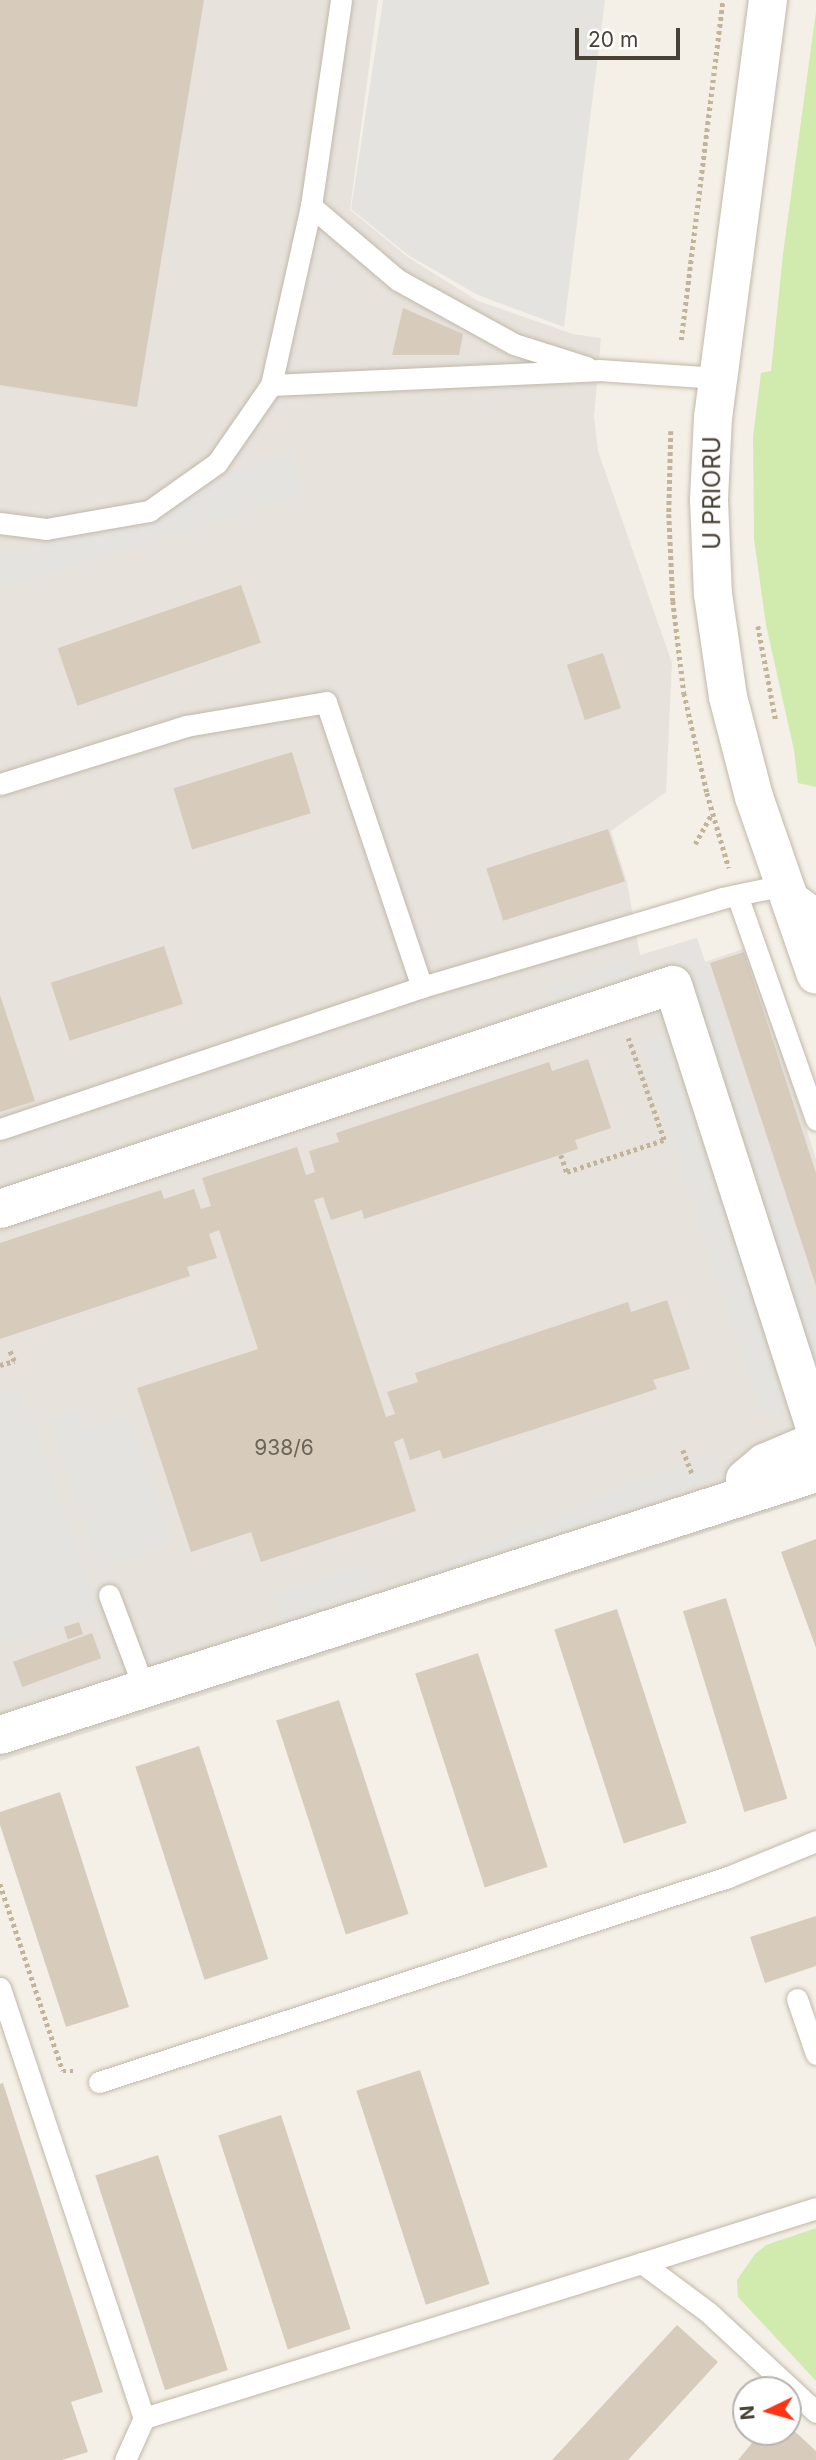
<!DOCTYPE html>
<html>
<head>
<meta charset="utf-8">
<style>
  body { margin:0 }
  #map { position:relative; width:816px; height:2460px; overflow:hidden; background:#f5f0e7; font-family:Inter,sans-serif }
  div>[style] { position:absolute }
  .industrial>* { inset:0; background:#e7e2dc }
  .green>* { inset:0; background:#d0ebad }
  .parking>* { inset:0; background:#e5e3df; transform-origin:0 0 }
  .building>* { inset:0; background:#d7ccbc; transform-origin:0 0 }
  .path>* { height:4.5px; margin-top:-2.25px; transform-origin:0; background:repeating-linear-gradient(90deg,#c3b499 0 3.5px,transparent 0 7px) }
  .roads { filter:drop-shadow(0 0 2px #c1b8a9) drop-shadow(0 0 2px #c1b8a9) }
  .lane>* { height:21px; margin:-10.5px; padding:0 10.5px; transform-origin:10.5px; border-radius:10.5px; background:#fff }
  .street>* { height:38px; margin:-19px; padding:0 19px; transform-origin:19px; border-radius:19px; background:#fff }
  span { translate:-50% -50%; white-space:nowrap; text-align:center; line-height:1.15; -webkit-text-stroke:5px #fff; paint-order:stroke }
  .number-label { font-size:21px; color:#6c6457 }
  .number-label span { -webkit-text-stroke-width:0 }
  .street-label { font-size:24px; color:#484135 }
  .north { position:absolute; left:732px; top:2376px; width:70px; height:70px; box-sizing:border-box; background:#fff; border:2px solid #b6b3ae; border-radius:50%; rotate:265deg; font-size:19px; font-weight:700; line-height:28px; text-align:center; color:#484135 }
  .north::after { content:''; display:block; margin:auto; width:24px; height:32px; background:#ff3414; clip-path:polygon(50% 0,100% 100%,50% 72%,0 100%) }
  .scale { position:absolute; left:575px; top:28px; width:105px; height:32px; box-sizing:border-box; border:4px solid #484135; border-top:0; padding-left:9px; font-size:21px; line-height:24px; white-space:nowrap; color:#484135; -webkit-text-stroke:5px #fff; paint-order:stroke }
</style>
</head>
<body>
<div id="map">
  <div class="industrial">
    <div style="clip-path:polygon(0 0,378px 0,350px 210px,409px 258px,478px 301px,573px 334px,601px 338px,594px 416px,598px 451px,672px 663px,666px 792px,611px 831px,627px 882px,640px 955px,697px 938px,705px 962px,748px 947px,816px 1159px,816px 1497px,0 1761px)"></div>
  </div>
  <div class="green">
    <div style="clip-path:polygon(816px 11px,816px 787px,798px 783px,794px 750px,766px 625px,754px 539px,753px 437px,761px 373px,771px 371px,783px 254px)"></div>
    <div style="clip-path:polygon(816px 2228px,816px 2381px,738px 2297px,737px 2280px,755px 2254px,766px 2245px)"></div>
  </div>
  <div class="parking">
    <div style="clip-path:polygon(383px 0,605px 0,564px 327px,478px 295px,408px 255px,351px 209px)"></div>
    <div style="clip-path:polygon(296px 449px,300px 494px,0 589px,0 558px)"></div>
    <div style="clip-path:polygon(697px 938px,816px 1303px,816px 1391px,670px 946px)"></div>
    <div style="left:627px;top:960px;width:28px;height:84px;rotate:71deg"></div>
    <div style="left:665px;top:1032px;width:394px;height:26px;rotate:72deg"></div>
    <div style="clip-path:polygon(20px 1385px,99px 1614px,0 1645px,0 1392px)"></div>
    <div style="clip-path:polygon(76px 1408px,83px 1429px,128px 1415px,172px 1542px,99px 1568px,49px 1419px)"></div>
    <div style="left:712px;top:1450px;width:26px;height:329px;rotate:67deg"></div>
    <div style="left:364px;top:1563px;width:27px;height:96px;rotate:70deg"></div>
  </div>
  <div class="building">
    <div style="clip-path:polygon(0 0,204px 0,137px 407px,0 385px)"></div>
    <div style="clip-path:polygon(403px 308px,463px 334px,459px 355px,392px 355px)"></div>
    <div style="left:241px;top:585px;width:61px;height:194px;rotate:71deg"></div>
    <div style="left:603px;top:653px;width:58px;height:38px;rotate:72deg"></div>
    <div style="left:292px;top:752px;width:64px;height:124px;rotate:73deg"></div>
    <div style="left:608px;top:829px;width:55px;height:128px;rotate:72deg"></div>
    <div style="left:164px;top:946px;width:61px;height:119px;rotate:72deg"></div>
    <div style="clip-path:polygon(744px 952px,816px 1173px,816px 1286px,710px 963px)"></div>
    <div style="clip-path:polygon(0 995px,35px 1101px,0 1112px)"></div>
    <div style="clip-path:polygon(588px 1059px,611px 1128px,575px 1140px,578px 1149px,364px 1219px,362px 1210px,331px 1220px,323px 1197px,314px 1200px,386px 1417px,395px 1414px,387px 1392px,418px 1382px,415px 1373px,628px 1302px,631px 1312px,667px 1300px,690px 1369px,653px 1380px,657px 1389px,443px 1459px,440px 1450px,410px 1460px,403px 1438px,394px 1442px,416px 1511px,261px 1562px,251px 1532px,191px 1552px,137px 1388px,258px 1349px,219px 1230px,209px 1234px,217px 1258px,187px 1267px,190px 1276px,0 1339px,0 1243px,161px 1190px,164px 1199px,194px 1189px,201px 1209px,211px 1206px,202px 1178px,297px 1147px,306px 1175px,315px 1172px,309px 1151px,339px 1142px,336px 1133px,549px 1062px,552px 1071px)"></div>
    <div style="clip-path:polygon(816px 1539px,816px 1648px,781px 1552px)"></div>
    <div style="left:726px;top:1598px;width:210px;height:45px;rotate:73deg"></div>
    <div style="left:617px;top:1609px;width:225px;height:66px;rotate:72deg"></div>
    <div style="left:79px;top:1622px;width:13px;height:16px;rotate:72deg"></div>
    <div style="left:92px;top:1633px;width:27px;height:84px;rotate:70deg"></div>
    <div style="left:478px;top:1653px;width:225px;height:66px;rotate:72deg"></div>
    <div style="left:339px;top:1700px;width:225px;height:66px;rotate:72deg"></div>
    <div style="left:199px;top:1746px;width:224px;height:67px;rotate:72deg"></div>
    <div style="clip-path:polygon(60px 1792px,129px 2007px,66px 2027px,0 1825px,0 1812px)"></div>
    <div style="clip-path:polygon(816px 1916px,816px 1966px,765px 1983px,750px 1937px)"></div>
    <div style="left:420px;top:2070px;width:225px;height:67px;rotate:72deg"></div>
    <div style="clip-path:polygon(3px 2083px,103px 2392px,71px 2402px,88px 2452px,62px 2460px,0 2460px,0 2084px)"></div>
    <div style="left:281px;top:2115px;width:225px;height:66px;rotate:72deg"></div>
    <div style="left:158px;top:2155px;width:226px;height:66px;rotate:72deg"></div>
    <div style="clip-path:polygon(677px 2325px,718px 2362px,628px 2460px,552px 2460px)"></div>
    <div style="clip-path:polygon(788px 2425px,816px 2451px,816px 2460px,738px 2460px,761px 2432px,788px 2432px)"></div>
  </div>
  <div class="path">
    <div style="left:681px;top:340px;width:343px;rotate:-83deg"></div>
    <div style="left:671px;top:431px;width:83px;rotate:91.4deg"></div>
    <div style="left:669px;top:514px;width:87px;rotate:87.4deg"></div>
    <div style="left:673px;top:601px;width:93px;rotate:83.2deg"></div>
    <div style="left:684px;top:693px;width:103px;rotate:77deg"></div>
    <div style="left:707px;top:793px;width:78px;rotate:73.7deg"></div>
    <div style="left:758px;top:626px;width:97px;rotate:79.3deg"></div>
    <div style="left:695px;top:844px;width:35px;rotate:-61deg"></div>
    <div style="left:561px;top:1155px;width:18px;rotate:71deg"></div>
    <div style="left:567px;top:1172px;width:102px;rotate:-18.3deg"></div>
    <div style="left:664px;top:1140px;width:108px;rotate:-109.4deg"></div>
    <div style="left:0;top:1365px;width:15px;rotate:-16deg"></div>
    <div style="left:14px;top:1361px;width:13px;rotate:-113deg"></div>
    <div style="left:683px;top:1450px;width:26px;rotate:69deg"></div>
    <div style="left:0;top:1884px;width:197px;rotate:71.4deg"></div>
    <div style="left:63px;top:2071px;width:11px"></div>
  </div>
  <div class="roads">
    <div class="lane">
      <div style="left:311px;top:206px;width:114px;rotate:40.4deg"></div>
      <div style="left:398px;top:280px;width:132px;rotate:28.9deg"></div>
      <div style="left:514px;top:344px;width:76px;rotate:17.7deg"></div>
      <div style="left:271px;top:385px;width:327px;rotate:-2.6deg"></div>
      <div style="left:598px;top:370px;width:121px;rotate:3.8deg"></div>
      <div style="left:0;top:523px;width:46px;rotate:7.4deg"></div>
      <div style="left:46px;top:529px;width:105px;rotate:-9.9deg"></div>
      <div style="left:149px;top:511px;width:83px;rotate:-35.2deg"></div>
      <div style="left:217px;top:463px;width:95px;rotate:-55.3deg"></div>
      <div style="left:271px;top:385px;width:183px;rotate:-77.4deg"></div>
      <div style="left:311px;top:206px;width:208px;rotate:-81.7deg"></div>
      <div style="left:0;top:784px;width:195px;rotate:-17.3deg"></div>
      <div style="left:186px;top:726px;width:142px;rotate:-9.7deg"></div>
      <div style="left:326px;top:702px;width:301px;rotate:71.4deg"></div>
      <div style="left:737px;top:895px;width:238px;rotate:70.6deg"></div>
      <div style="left:0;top:1129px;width:445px;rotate:-18.6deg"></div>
      <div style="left:422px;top:987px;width:313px;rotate:-16.5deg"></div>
      <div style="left:722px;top:898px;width:63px;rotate:-11.8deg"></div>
      <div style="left:784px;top:885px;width:39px;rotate:36deg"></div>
      <div style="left:109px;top:1595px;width:99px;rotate:69.4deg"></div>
      <div style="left:0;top:1988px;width:453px;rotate:71.5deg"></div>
      <div style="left:797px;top:1999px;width:58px;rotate:70.9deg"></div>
      <div style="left:99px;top:2082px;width:662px;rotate:-18.05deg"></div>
      <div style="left:728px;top:1877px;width:95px;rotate:-22.2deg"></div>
      <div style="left:642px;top:2263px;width:182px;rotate:-17.5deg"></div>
      <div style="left:125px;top:2460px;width:46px;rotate:-65.7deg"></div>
      <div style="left:144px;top:2418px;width:522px;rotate:-17.29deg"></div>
      <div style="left:642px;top:2263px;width:82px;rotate:36.6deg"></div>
      <div style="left:708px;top:2312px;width:147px;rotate:42.8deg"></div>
    </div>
    <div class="street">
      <div style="left:768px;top:0;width:421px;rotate:97.5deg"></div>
      <div style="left:713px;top:417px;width:83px;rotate:92.8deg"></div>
      <div style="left:709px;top:500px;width:94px;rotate:87.6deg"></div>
      <div style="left:713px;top:594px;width:104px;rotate:81.7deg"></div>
      <div style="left:728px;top:697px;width:103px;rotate:75.4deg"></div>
      <div style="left:754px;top:797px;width:188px;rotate:70.8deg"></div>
      <div style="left:0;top:1209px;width:709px;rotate:-18.41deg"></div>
      <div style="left:673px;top:985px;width:467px;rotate:72.2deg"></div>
      <div style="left:745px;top:1479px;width:25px;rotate:-40deg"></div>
      <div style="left:764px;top:1463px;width:56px;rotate:-22.9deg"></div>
      <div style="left:0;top:1735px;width:857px;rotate:-17.8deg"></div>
    </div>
  </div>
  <div class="number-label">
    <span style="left:284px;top:1448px">938/6</span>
  </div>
  <div class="street-label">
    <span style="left:712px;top:493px;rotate:-90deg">U PRIORU</span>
  </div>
  <div class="north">N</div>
  <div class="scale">20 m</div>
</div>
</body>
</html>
